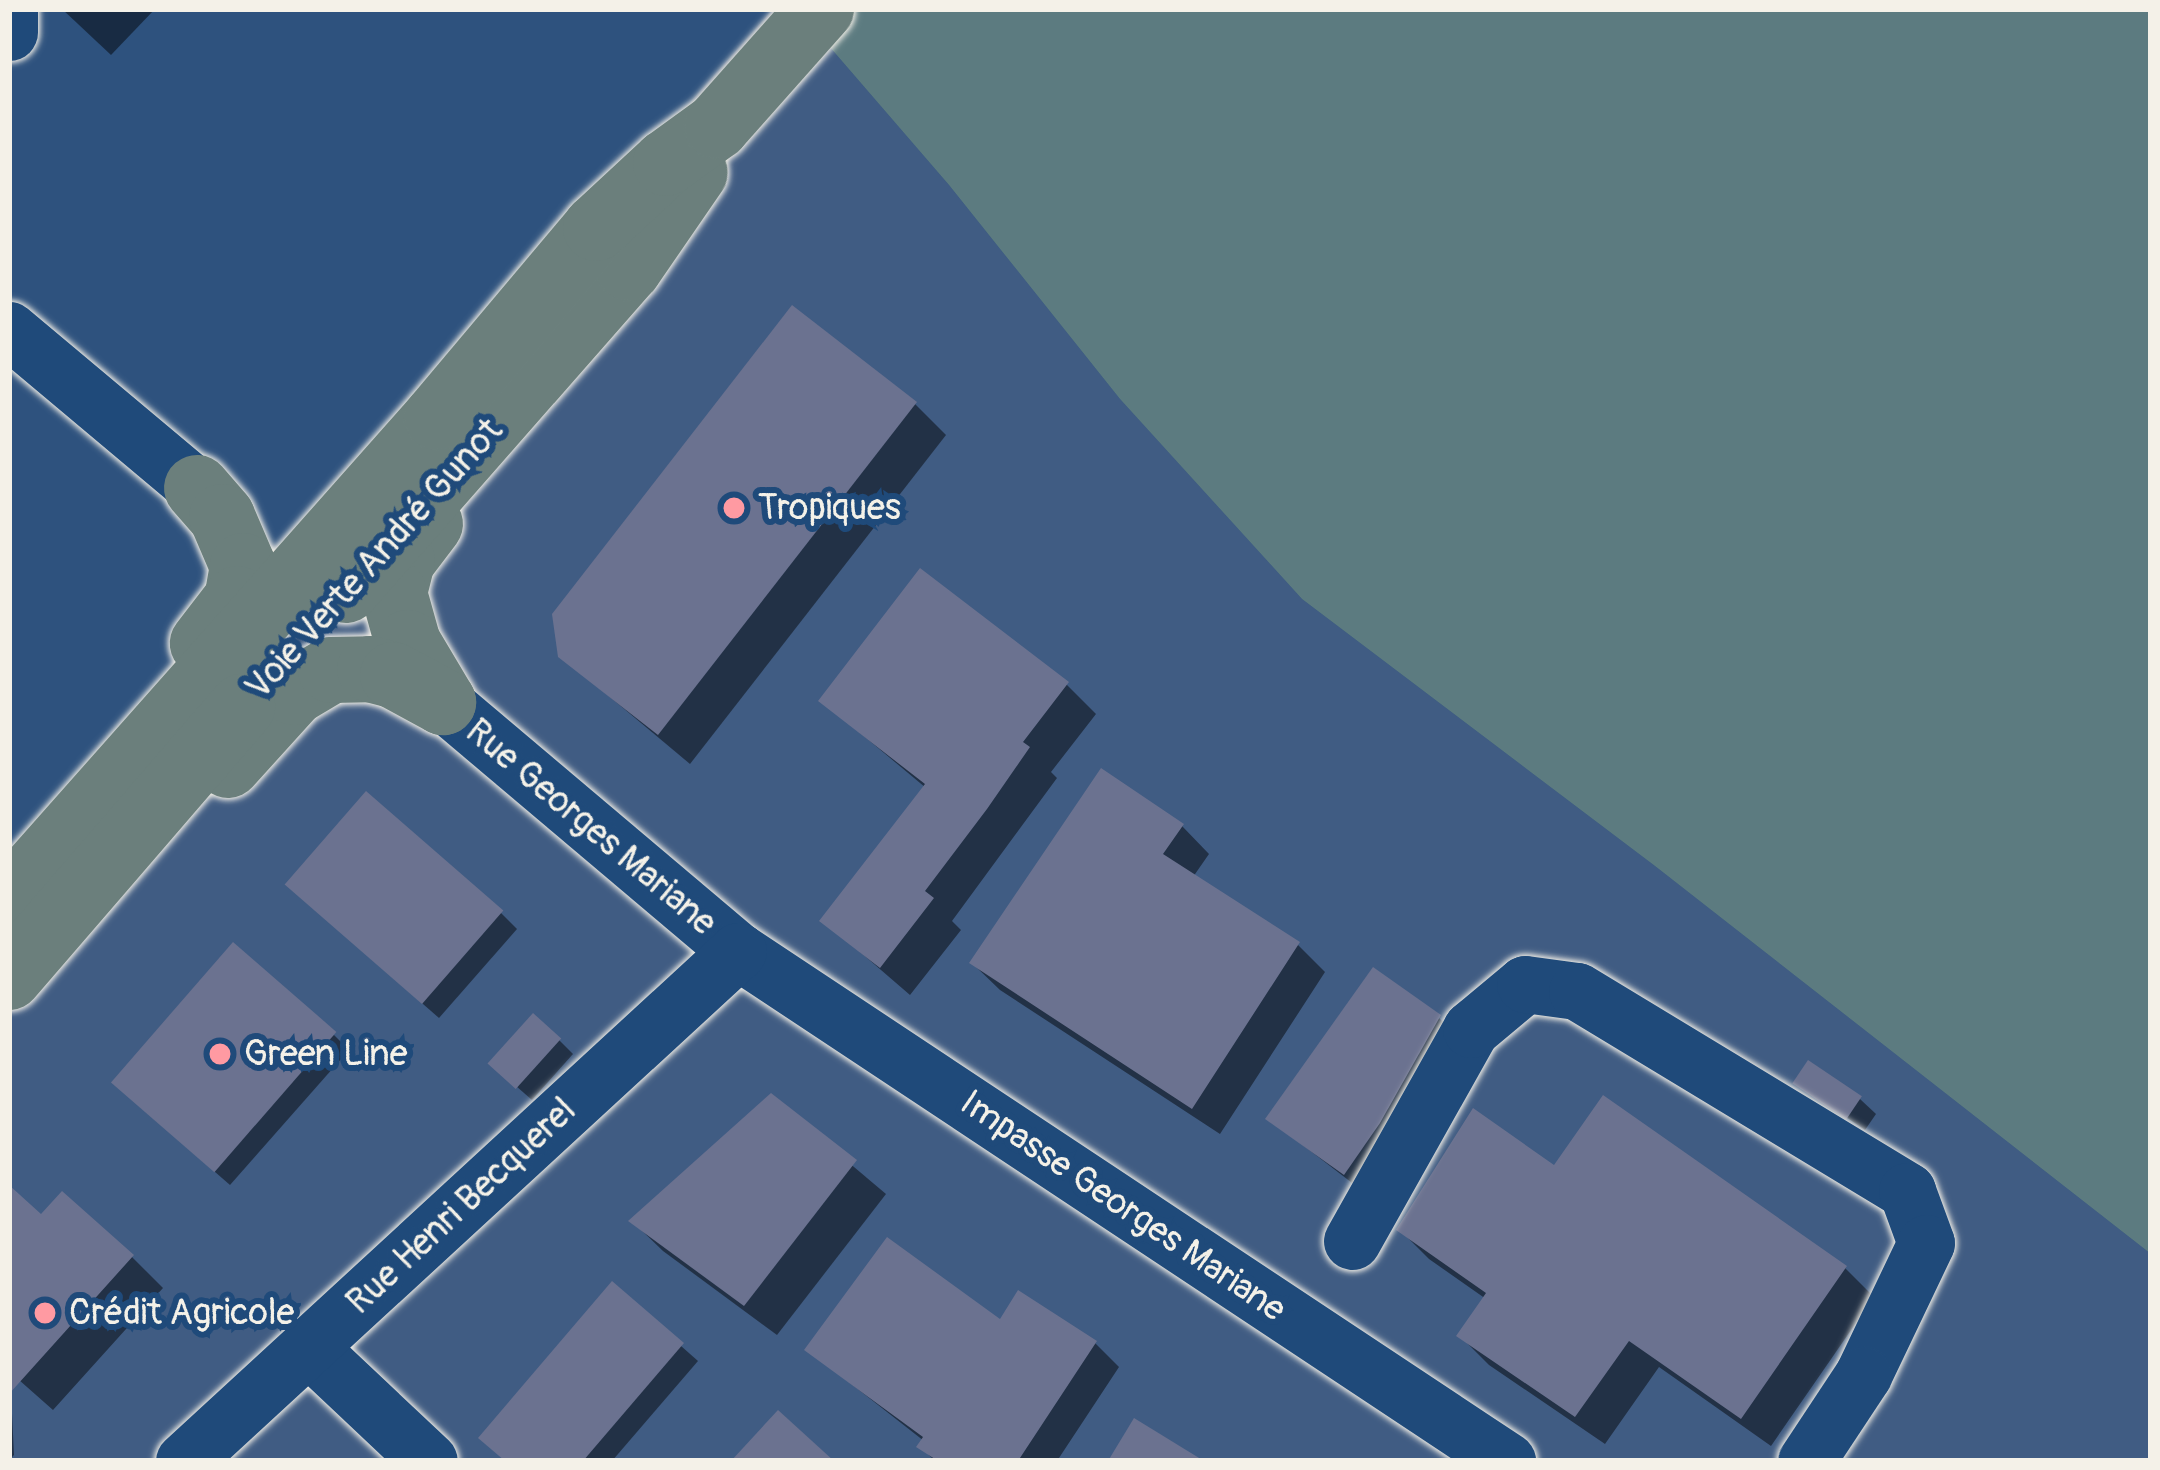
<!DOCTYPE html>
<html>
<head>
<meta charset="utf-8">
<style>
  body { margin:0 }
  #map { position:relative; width:2160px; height:1470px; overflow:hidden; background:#2e527e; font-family:Pangolin,sans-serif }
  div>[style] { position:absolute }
  .built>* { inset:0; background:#405c83 }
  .green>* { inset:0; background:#5c7b80 }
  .shadow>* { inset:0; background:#0007 }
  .building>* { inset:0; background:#6b7290; transform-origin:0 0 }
  .roads { filter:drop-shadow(0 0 3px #f4f1e8) drop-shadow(0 0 3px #f4f1e8) }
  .minor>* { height:57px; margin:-28.5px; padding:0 28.5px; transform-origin:28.5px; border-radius:28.5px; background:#1f4a7a }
  .major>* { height:66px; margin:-33px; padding:0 33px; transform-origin:33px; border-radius:33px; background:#6b7f7c }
  .dots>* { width:33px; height:33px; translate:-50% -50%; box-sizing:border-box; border:6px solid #1f4a7a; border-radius:50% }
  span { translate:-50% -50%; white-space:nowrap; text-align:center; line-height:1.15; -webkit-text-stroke:12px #1f4a7a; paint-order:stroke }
  .poi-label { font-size:36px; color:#f4f1e8 }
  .left { translate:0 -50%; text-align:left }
  .street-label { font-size:36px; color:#f4f1e8 }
  .frame { position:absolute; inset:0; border:12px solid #f4f1e8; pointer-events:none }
</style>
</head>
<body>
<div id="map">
  <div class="built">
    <div style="clip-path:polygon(773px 9px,797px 9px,949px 185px,1120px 399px,1302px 599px,1655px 866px,2151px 1254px,2151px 1461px,9px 1461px,9px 868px)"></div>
  </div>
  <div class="green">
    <div style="clip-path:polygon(797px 9px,2151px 9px,2151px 1254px,1655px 866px,1302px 599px,1120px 399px,949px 185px)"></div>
  </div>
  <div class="shadow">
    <div style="clip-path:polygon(62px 9px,155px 9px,111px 55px)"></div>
    <div style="clip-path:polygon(915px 404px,946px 435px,690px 764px,561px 656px)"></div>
    <div style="clip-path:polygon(1067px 685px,1096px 714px,1051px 772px,1057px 778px,952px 921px,961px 930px,910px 995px,823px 920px,926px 788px,822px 701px)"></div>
    <div style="clip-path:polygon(1182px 826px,1209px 854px,1193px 877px,1298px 945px,1325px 972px,1220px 1134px,1000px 990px,972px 963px)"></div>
    <div style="clip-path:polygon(304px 900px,501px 913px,517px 929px,439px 1018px)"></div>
    <div style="clip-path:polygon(1439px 1018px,1463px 1042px,1369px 1196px,1269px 1119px)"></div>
    <div style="clip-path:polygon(334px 1035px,349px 1050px,230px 1185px,129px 1097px)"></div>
    <div style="clip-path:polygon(559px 1040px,573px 1054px,532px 1100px,507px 1078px)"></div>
    <div style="clip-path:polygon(1796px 1083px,1860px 1099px,1876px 1114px,1865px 1130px)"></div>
    <div style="clip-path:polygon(771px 1097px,886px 1194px,777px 1335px,663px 1251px,632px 1221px)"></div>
    <div style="clip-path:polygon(1604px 1100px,1845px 1268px,1874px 1297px,1771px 1446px,1659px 1367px,1605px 1444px,1489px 1365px,1460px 1336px,1486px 1299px,1429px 1259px,1400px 1230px,1555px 1170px)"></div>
    <div style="clip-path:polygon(9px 1207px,132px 1257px,163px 1288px,53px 1410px,10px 1372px,14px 1455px,9px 1460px)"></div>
    <div style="clip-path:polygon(612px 1285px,698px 1361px,612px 1461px,507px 1461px)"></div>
    <div style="clip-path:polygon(1000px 1323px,1095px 1343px,1119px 1367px,1057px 1461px,935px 1461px,920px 1446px,924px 1441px,808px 1350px)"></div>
  </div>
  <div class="building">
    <div style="clip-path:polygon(792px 305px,917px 402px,658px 735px,558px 657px,552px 614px)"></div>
    <div style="clip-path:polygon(920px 568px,1069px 682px,1023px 742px,1030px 747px,987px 809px,925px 891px,934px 898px,880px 968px,819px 921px,925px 784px,818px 701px)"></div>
    <div style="clip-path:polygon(1101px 768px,1184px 824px,1163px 854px,1300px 942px,1192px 1109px,969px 963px)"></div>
    <div style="left:366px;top:791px;width:182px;height:124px;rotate:41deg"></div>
    <div style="left:233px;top:942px;width:137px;height:186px;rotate:41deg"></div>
    <div style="clip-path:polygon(1373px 967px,1441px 1015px,1380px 1123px,1344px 1175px,1265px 1119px)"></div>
    <div style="left:533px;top:1013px;width:38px;height:68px;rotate:42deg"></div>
    <div style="left:1808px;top:1060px;width:65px;height:28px;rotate:34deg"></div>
    <div style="clip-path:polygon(771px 1093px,857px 1160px,744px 1306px,628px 1221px)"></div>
    <div style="clip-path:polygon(1603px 1095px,1847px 1266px,1741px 1419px,1629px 1341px,1575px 1417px,1456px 1336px,1486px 1293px,1396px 1230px,1473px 1108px,1554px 1165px)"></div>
    <div style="clip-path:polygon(9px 1185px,41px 1214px,62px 1191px,134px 1255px,9px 1394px)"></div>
    <div style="clip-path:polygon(887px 1237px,1000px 1319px,1018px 1290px,1097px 1341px,1018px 1461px,938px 1461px,916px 1447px,923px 1437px,804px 1350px)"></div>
    <div style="clip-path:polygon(612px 1281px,684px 1343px,583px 1461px,505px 1461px,478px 1438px)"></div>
    <div style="clip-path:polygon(778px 1410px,834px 1461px,731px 1461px)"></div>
    <div style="clip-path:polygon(1134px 1418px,1204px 1461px,1108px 1461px)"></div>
  </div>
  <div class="roads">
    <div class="minor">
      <div style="left:9px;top:10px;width:22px;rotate:90deg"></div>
      <div style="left:9px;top:330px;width:246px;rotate:40deg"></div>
      <div style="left:443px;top:702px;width:386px;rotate:40.2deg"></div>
      <div style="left:738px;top:951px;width:923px;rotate:33.55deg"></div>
      <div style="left:1352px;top:1241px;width:243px;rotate:-60.7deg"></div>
      <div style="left:1471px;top:1029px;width:70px;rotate:-39.8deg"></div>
      <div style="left:1525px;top:984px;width:52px;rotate:7.7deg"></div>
      <div style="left:1577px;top:991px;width:386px;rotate:31.2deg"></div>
      <div style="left:1907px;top:1191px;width:55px;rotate:69.9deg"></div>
      <div style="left:1926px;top:1243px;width:146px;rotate:115.5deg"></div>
      <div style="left:1863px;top:1375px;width:103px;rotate:123.5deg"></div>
      <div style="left:308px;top:1347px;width:166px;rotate:43.3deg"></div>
      <div style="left:184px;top:1461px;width:753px;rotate:-42.63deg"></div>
    </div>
    <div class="major">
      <div style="left:197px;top:488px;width:38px;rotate:49deg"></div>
      <div style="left:222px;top:517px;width:53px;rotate:66.8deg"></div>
      <div style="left:243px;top:566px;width:34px;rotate:100deg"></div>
      <div style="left:237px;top:599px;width:56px;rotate:127.7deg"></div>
      <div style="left:430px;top:524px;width:46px;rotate:127.1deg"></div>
      <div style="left:402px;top:561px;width:33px;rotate:104deg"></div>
      <div style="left:394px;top:593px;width:52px;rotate:74.4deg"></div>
      <div style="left:408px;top:643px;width:69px;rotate:59.3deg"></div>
      <div style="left:346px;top:590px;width:429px;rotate:-48.7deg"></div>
      <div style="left:629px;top:268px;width:116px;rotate:-55.5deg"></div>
      <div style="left:228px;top:765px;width:98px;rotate:-47.9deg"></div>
      <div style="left:294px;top:692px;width:43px;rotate:-30.7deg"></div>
      <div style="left:331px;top:670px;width:39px;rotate:-1deg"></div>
      <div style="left:370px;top:669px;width:24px;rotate:15deg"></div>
      <div style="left:393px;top:675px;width:57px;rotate:28.4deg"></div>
      <div style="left:9px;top:900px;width:645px;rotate:-48.45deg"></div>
      <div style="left:437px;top:417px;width:247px;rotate:-49.9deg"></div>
      <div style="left:596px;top:228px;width:96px;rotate:-42.9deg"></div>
      <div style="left:666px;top:163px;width:63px;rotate:-36deg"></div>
      <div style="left:717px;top:126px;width:157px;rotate:-48.4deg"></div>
      <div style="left:9px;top:977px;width:357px;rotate:-49.2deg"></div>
    </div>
  </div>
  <div class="dots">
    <div style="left:734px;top:508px;background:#ff9aa2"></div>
    <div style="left:220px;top:1054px;background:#ff9aa2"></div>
    <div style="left:45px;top:1313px;background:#ff9aa2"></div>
  </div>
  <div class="poi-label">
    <span class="left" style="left:758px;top:508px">Tropiques</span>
    <span class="left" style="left:244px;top:1054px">Green Line</span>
    <span class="left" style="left:69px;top:1313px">Crédit Agricole</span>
  </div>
  <div class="street-label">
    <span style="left:374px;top:559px;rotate:-48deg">Voie Verte André Gunot</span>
    <span style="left:591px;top:827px;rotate:40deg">Rue Georges Mariane</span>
    <span style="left:461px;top:1206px;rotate:-43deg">Rue Henri Becquerel</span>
    <span style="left:1123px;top:1206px;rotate:34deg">Impasse Georges Mariane</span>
  </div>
  <div class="frame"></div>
</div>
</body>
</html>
